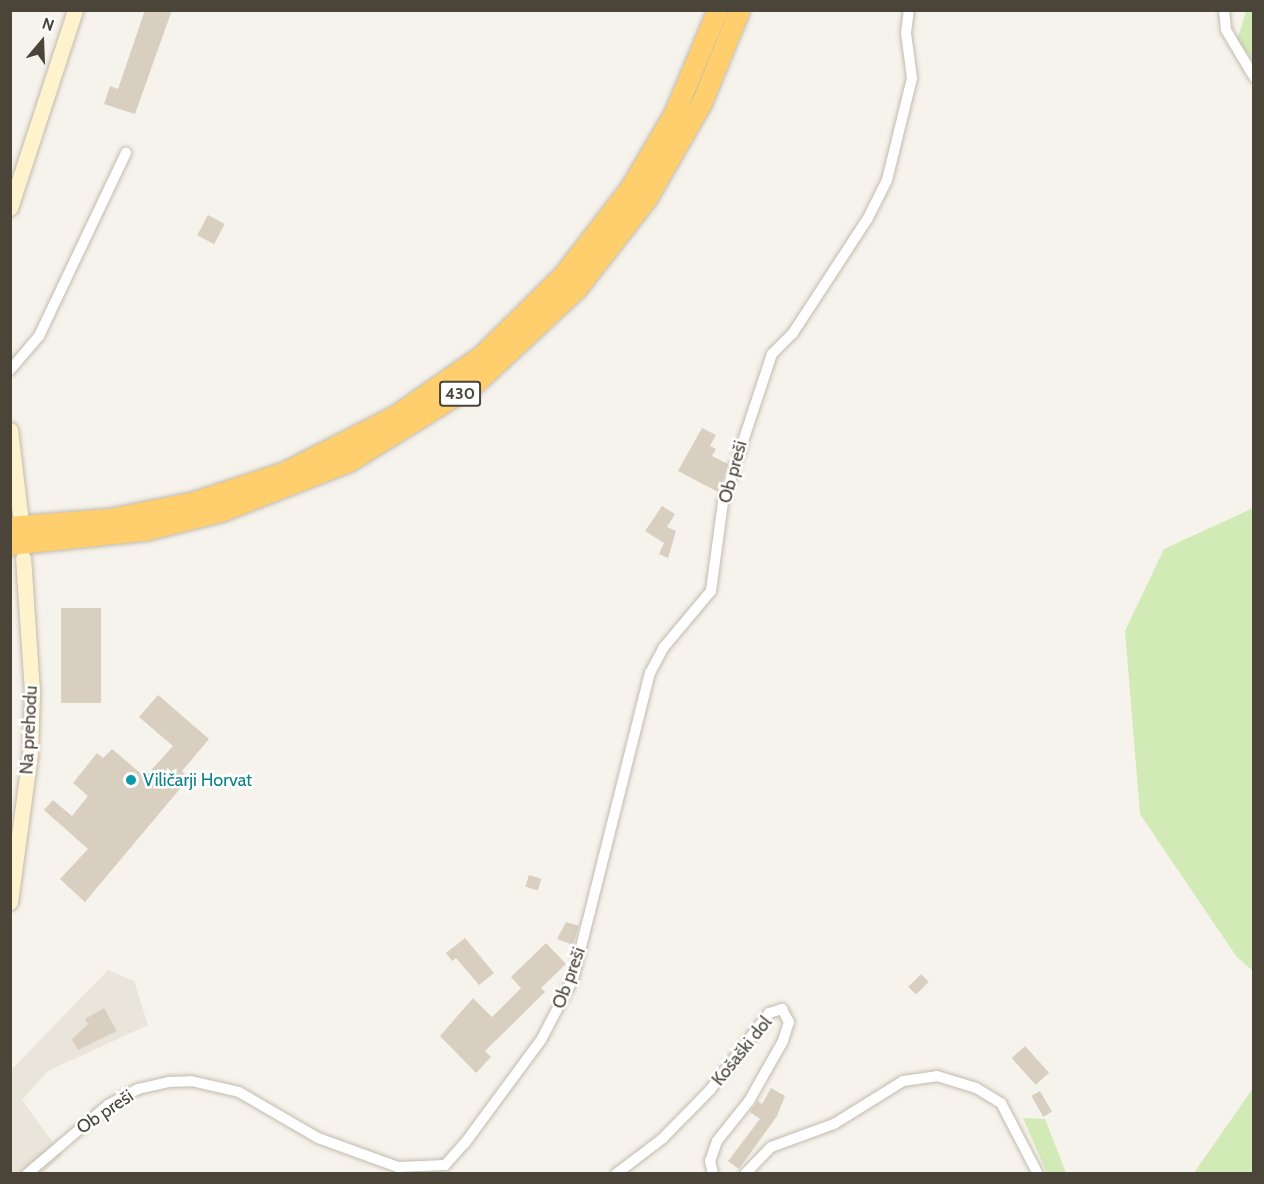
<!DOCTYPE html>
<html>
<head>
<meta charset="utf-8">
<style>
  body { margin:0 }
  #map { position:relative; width:1264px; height:1184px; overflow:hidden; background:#f6f3ec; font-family:Cabin,sans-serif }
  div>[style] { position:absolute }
  .residential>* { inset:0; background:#eae5da }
  .green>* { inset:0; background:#d2eab5 }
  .building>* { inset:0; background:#d8cfc1; transform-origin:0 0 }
  .roads { filter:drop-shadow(0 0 2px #c2bbae) drop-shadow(0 0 2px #c2bbae) }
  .street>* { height:10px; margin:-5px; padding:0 5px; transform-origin:5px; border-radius:5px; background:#fff }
  .secondary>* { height:15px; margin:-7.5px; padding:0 7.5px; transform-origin:7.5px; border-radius:7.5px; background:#fff3cd }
  .highway>* { height:20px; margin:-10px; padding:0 10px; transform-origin:10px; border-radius:10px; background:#ffcf6e }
  .dots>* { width:16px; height:16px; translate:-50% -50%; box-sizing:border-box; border:3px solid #fff; border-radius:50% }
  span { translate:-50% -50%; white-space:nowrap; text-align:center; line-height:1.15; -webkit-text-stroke:5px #fff; paint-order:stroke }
  .shield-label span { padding:2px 4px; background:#fff; border:2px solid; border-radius:4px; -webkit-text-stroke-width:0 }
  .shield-label { font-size:16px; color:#4b4439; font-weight:700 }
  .street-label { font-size:18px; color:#4b4439 }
  .culture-label { font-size:18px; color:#0d838f }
  .left { translate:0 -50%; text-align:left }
  .frame { position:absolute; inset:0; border:12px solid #4b4439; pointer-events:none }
  .north { position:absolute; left:12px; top:12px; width:60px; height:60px; -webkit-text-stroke:4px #fff; paint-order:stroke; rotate:19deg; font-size:16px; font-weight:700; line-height:24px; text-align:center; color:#4b4439 }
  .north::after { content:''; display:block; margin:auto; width:21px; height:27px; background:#4b4439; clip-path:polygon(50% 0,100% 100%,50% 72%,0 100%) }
</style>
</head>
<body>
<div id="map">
  <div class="residential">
    <div style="clip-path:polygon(108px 970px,134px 981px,148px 1025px,48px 1071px,22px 1100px,62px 1155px,43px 1173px,11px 1174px,11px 1070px)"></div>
  </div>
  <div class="green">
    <div style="clip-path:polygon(1246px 11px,1253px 11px,1253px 60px,1237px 41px)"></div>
    <div style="clip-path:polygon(1253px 508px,1253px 971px,1236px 956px,1140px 814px,1125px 631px,1164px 549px)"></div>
    <div style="clip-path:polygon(1253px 1088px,1253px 1173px,1194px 1173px)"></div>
    <div style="clip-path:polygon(1023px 1118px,1045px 1119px,1066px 1173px,1047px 1173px)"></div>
  </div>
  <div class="building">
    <div style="clip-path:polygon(145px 10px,172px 10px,135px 114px,104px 104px,110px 86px,118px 89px)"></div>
    <div style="left:208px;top:215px;width:19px;height:23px;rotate:28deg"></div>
    <div style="clip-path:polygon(702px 428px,716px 435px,710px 446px,716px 449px,712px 456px,728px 464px,718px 492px,678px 471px)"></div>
    <div style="clip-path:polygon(662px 506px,675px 514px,667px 527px,676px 531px,668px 558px,659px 554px,664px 543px,645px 531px)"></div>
    <div style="left:61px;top:608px;width:40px;height:95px"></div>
    <div style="clip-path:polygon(158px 695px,209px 739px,182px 771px,189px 778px,85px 902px,60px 879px,88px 849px,44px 810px,53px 800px,72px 816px,88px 796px,73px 783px,97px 753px,103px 758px,112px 749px,145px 777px,173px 746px,139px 717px)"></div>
    <div style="left:529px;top:875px;width:13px;height:12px;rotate:18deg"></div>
    <div style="clip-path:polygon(566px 922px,579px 926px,573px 945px,557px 939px)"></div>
    <div style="clip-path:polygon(465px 938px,494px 973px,479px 985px,456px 958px,452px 961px,446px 953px)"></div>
    <div style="clip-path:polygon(546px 943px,566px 964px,541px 988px,545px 992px,485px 1051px,491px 1057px,476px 1073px,440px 1036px,473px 998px,492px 1017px,521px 988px,511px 977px)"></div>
    <div style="left:921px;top:974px;width:11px;height:18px;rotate:45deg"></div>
    <div style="clip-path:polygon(104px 1008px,117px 1031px,78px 1050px,72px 1039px,88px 1024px,85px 1019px)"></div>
    <div style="left:1025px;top:1046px;width:36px;height:18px;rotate:48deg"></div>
    <div style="clip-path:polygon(771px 1088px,785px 1096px,777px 1116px,739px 1169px,728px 1161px,760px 1119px,750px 1112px,758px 1101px,762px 1104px)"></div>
    <div style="left:1040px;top:1091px;width:24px;height:10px;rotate:60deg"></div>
  </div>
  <div class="roads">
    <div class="street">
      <div style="left:1224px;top:10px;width:20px;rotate:84deg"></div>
      <div style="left:1226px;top:30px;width:55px;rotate:59.2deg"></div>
      <div style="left:10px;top:370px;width:45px;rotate:-49.5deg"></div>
      <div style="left:39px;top:336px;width:203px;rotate:-64.6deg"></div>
      <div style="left:27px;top:1174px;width:106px;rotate:-40.4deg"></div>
      <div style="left:108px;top:1105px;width:34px;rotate:-28deg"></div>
      <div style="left:138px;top:1089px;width:31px;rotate:-13deg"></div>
      <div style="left:168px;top:1082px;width:23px;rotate:-2deg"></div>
      <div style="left:191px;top:1081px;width:49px;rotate:12.9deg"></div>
      <div style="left:239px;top:1092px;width:91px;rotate:30.2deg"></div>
      <div style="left:318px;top:1138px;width:85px;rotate:19.9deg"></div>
      <div style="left:398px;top:1167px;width:47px;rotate:-2.4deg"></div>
      <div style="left:445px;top:1165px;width:30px;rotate:-48deg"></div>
      <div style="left:465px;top:1143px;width:128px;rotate:-53.6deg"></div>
      <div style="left:541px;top:1040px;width:69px;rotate:-62.3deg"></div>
      <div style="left:573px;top:979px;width:316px;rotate:-75.9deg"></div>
      <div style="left:650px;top:673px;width:30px;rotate:-62deg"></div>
      <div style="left:664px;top:647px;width:73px;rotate:-50deg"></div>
      <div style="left:711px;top:591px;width:90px;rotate:-82.3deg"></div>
      <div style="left:723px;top:502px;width:156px;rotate:-71.7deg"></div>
      <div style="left:772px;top:354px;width:30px;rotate:-45deg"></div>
      <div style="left:793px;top:333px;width:137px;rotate:-56.9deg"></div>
      <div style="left:868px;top:218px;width:42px;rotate:-63.4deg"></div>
      <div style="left:887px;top:180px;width:105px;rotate:-76.2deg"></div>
      <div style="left:912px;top:78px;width:45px;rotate:-97.6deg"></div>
      <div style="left:906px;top:33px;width:23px;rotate:-83deg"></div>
      <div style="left:616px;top:1174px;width:58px;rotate:-37.3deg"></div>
      <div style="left:662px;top:1139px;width:69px;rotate:-45.6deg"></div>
      <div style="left:710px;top:1090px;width:97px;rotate:-52.5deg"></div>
      <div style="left:769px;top:1013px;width:14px;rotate:-17deg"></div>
      <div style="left:782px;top:1009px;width:15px;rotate:62deg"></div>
      <div style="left:789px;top:1022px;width:20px;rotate:108deg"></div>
      <div style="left:783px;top:1041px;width:69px;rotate:119.5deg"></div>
      <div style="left:749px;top:1101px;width:51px;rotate:128.7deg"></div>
      <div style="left:717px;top:1141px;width:21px;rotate:109deg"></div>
      <div style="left:710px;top:1161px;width:13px;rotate:77deg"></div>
      <div style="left:745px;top:1174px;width:37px;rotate:-46deg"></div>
      <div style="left:771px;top:1147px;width:67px;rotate:-20.1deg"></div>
      <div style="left:834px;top:1124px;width:81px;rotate:-31.9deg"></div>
      <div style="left:903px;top:1081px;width:34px;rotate:-8deg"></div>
      <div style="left:937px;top:1076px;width:41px;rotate:17.1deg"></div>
      <div style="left:976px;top:1088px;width:29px;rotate:31deg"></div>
      <div style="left:1001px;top:1103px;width:80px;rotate:62.5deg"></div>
    </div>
    <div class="secondary">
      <div style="left:10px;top:208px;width:208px;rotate:-71.8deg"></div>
      <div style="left:10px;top:430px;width:85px;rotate:83.2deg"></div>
      <div style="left:10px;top:902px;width:148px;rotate:-82.3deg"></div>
      <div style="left:30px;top:755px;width:63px;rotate:-88.2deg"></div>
      <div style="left:32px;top:692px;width:134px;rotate:-93.8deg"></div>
    </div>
    <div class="highway">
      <div style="left:10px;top:527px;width:100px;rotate:-4.6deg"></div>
      <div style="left:110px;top:519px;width:87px;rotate:-11.3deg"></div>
      <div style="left:195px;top:502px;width:96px;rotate:-18.2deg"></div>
      <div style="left:286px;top:472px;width:123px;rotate:-27deg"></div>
      <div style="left:396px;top:416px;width:105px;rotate:-34.9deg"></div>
      <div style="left:482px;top:356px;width:115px;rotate:-44.6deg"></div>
      <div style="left:564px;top:275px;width:110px;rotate:-52.4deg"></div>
      <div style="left:631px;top:188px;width:87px;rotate:-59.6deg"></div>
      <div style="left:675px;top:113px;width:112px;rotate:-67.3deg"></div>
      <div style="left:10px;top:545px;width:135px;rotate:-6deg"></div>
      <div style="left:144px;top:531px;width:79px;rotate:-13.9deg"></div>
      <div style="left:221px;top:512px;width:137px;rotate:-21.3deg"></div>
      <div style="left:349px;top:462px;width:148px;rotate:-31.8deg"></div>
      <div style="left:475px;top:384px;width:139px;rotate:-43deg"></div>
      <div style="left:577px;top:289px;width:114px;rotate:-52.1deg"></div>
      <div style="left:647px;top:199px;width:111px;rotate:-60.2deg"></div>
      <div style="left:702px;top:103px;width:100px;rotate:-67.8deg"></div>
    </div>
  </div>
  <div class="dots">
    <div style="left:131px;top:780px;background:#0f9aa8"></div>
  </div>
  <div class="shield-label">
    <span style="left:460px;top:394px">430</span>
  </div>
  <div class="street-label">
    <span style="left:733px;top:472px;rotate:-75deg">Ob preši</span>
    <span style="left:29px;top:730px;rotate:-87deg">Na prehodu</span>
    <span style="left:569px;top:978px;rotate:-70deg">Ob preši</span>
    <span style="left:742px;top:1051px;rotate:-51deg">Košaški dol</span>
    <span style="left:105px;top:1112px;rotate:-34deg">Ob preši</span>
  </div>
  <div class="culture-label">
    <span class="left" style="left:143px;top:780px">Viličarji Horvat</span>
  </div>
  <div class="frame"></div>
  <div class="north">N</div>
</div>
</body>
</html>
